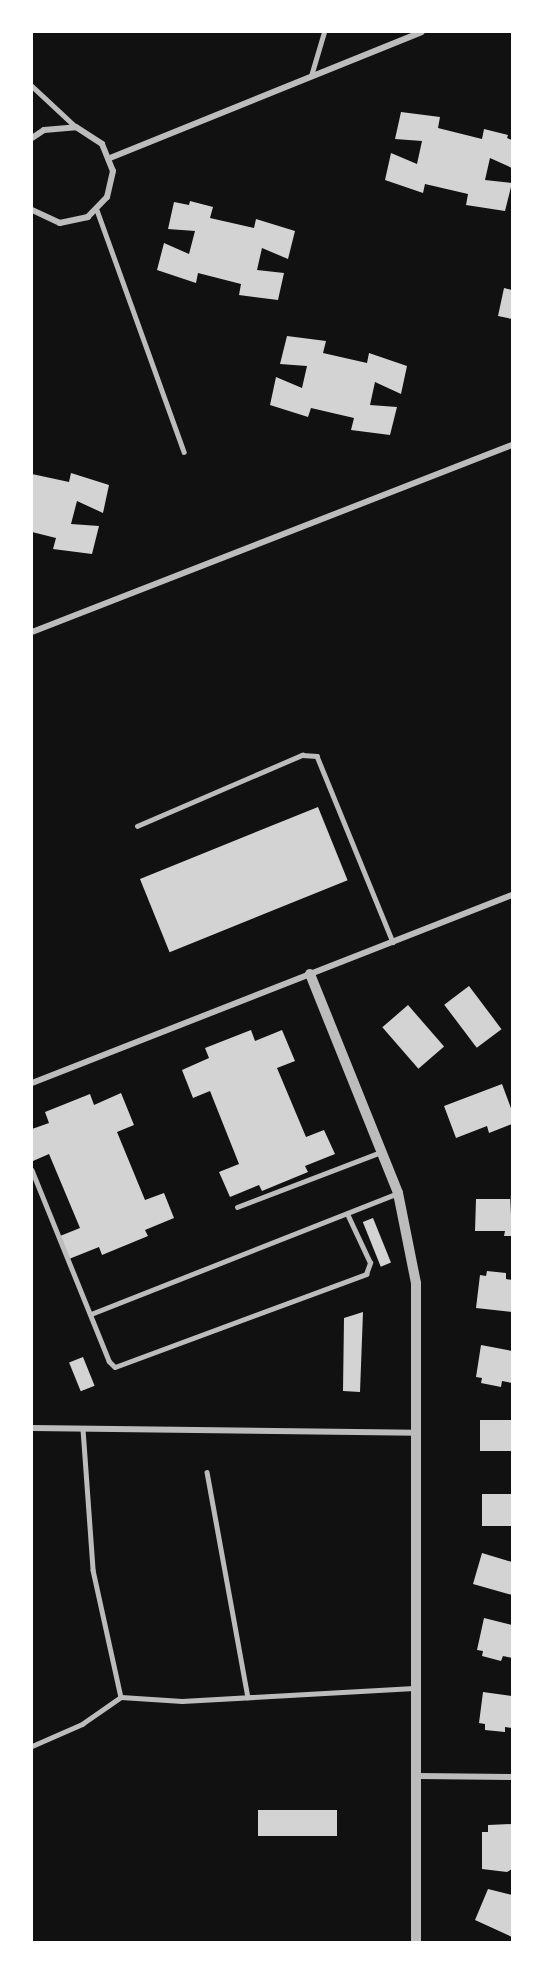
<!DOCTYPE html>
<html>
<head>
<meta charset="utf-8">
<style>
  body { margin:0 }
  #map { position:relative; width:544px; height:1974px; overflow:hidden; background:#111; font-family:Commissioner,sans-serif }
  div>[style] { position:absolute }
  .building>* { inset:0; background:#d3d3d3; transform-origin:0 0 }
  .service>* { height:4.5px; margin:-2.25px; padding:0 2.25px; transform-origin:2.25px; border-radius:2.25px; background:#bcbcbc }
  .minor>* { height:6px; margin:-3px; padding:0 3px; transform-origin:3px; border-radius:3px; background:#bcbcbc }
  .tertiary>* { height:10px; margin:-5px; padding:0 5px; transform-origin:5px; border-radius:5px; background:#bcbcbc }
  span { translate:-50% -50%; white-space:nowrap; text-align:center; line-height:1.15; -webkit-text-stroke:5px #fff; paint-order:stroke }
  .frame { position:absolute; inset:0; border:33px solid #fff; pointer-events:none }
</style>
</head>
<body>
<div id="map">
  <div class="building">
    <div style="clip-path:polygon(401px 112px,440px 117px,438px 128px,482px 139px,484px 129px,508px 135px,507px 138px,512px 140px,512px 168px,490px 158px,485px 180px,512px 183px,505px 211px,466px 205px,468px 194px,425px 184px,423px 193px,385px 180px,391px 153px,417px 164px,422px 141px,395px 139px)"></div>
    <div style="clip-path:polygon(190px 201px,213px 207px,210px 218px,254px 228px,256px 219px,295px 231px,288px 259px,262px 248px,257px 270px,284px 273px,278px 300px,239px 295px,241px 284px,198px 273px,196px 283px,157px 270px,164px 243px,189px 254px,195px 231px,168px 229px,174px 202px,189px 205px)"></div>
    <div style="clip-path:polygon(504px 288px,512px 290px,512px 319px,498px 316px)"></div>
    <div style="clip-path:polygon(287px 336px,326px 341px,323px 353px,367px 363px,369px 353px,407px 366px,401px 394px,375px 382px,370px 405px,397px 407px,390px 435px,351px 430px,354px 418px,311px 408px,308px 417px,270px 405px,276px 377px,302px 388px,307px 366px,280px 364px)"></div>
    <div style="clip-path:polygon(71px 473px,109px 485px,103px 513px,77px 501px,71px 524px,99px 526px,92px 554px,53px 549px,56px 538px,32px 532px,32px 474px,69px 482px)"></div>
    <div style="left:318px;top:807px;width:79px;height:192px;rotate:68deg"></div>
    <div style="left:469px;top:986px;width:54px;height:31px;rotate:53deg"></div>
    <div style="left:408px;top:1005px;width:55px;height:34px;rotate:49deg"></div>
    <div style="clip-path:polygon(251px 1030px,255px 1041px,282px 1030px,295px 1061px,277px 1068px,306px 1137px,324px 1130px,335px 1154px,305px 1166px,308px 1172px,262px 1191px,259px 1185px,230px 1197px,219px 1172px,239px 1164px,210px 1091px,193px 1098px,182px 1070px,209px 1058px,205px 1048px)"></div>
    <div style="clip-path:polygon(502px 1084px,512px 1111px,512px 1124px,489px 1133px,487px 1126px,456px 1138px,444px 1106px)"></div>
    <div style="clip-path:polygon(121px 1093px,134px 1125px,117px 1132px,145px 1200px,164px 1193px,174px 1218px,145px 1230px,148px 1236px,102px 1255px,99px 1247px,69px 1259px,60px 1236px,80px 1228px,49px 1154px,33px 1161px,32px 1129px,49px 1123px,45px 1112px,90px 1094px,94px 1105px)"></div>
    <div style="clip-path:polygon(510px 1194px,512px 1236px,504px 1236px,505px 1231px,475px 1231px,476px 1199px,510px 1199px)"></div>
    <div style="left:373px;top:1218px;width:48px;height:11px;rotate:68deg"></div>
    <div style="clip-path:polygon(487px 1271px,506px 1273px,506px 1279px,512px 1280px,512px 1312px,476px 1308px,480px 1275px,486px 1276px)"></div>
    <div style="clip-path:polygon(363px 1312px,360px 1392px,343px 1391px,344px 1318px)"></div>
    <div style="clip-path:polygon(481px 1345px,512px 1351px,512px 1383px,502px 1381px,501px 1387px,481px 1383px,482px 1378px,476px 1377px)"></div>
    <div style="left:83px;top:1357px;width:31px;height:15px;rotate:68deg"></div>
    <div style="left:480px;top:1420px;width:32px;height:31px"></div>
    <div style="left:512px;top:1494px;width:32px;height:30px;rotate:90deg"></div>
    <div style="clip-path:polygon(482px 1553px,512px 1562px,512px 1595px,473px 1584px)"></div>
    <div style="clip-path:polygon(484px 1618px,512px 1625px,512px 1658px,503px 1656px,501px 1661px,482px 1656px,483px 1651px,477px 1650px)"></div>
    <div style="clip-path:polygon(483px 1692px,512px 1696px,512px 1728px,505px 1727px,505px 1732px,485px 1730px,485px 1724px,479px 1723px)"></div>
    <div style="left:258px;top:1810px;width:79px;height:26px"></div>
    <div style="clip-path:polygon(512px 1824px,512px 1869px,507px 1872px,482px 1869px,482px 1832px,488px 1832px,488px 1825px)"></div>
    <div style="clip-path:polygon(488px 1889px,512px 1895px,512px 1937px,475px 1920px)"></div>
  </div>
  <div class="service">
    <div style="left:311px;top:76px;width:46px;rotate:-73.5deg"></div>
    <div style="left:32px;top:86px;width:60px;rotate:43deg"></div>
    <div style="left:97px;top:210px;width:257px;rotate:70.2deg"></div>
    <div style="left:137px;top:826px;width:180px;rotate:-23.3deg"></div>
    <div style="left:302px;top:755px;width:15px;rotate:4deg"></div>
    <div style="left:317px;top:756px;width:201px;rotate:67.8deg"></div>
    <div style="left:32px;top:1170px;width:206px;rotate:68deg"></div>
    <div style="left:109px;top:1361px;width:8px;rotate:45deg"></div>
    <div style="left:115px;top:1367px;width:268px;rotate:-20.3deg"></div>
    <div style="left:366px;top:1274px;width:12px;rotate:-70deg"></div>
    <div style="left:370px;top:1263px;width:54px;rotate:-115.1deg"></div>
    <div style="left:237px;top:1207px;width:154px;rotate:-20.9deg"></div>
    <div style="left:91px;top:1314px;width:330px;rotate:-21.5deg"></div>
    <div style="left:83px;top:1429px;width:141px;rotate:85.9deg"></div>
    <div style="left:93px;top:1570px;width:130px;rotate:77.6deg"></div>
    <div style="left:207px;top:1472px;width:229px;rotate:79.7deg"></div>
    <div style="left:32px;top:1746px;width:55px;rotate:-23.7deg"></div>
    <div style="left:82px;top:1724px;width:47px;rotate:-34.7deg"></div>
    <div style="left:121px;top:1697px;width:61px;rotate:3.8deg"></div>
    <div style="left:182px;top:1701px;width:232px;rotate:-3.2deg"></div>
  </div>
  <div class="minor">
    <div style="left:32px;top:138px;width:14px;rotate:-34deg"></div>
    <div style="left:44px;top:130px;width:32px;rotate:-5deg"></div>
    <div style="left:76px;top:127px;width:31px;rotate:33deg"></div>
    <div style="left:102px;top:144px;width:29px;rotate:68deg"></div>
    <div style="left:113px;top:171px;width:27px;rotate:103deg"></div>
    <div style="left:107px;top:197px;width:28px;rotate:134deg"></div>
    <div style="left:88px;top:217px;width:29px;rotate:168deg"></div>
    <div style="left:60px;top:223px;width:31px;rotate:-155deg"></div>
    <div style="left:110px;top:158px;width:336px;rotate:-22deg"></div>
    <div style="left:32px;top:632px;width:515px;rotate:-21.29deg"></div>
    <div style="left:32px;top:1083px;width:516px;rotate:-21.39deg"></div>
    <div style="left:32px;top:1428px;width:384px;rotate:0.7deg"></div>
    <div style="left:418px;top:1776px;width:94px;rotate:0.6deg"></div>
  </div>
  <div class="tertiary">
    <div style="left:310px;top:974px;width:236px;rotate:68.1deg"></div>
    <div style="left:398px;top:1193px;width:92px;rotate:78.7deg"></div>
    <div style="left:416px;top:1283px;width:659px;rotate:90deg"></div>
  </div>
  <div class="frame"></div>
</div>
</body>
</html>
